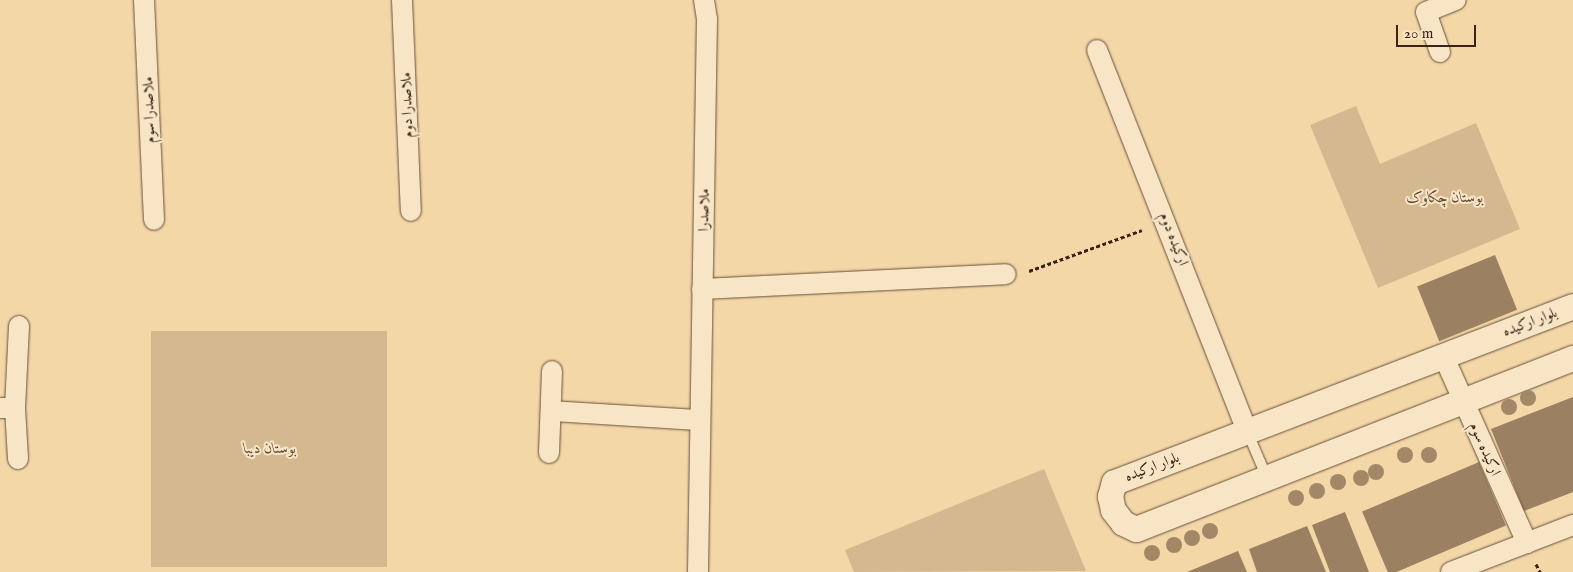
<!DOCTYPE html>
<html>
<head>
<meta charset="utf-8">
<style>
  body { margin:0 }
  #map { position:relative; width:1573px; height:572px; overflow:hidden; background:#f3d7a7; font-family:"IM FELL English",Amiri,serif }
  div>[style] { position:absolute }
  .green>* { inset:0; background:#d4b88f; transform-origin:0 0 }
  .building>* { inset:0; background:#9b8062; transform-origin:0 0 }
  .path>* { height:3px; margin-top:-1.5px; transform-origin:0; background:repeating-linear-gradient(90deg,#3b2217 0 4px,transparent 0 6.5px) }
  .roads { filter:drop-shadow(0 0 1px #694f3b) drop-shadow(0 0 1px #694f3b) }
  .service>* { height:10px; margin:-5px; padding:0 5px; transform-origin:5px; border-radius:5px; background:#f7e5c6 }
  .minor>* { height:20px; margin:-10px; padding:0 10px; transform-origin:10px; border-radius:10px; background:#f7e5c6 }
  .tertiary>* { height:25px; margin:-12.5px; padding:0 12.5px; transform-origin:12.5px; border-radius:12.5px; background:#f7e5c6 }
  .trees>* { width:16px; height:16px; margin:-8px; border-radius:50%; background:#a38868 }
  span { translate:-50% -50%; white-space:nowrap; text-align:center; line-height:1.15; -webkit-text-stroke:4px #f7e5c6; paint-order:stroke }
  .street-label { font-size:15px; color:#3b2217 }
  .park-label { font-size:15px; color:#614835; font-style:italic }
  .scale { position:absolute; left:1396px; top:25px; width:80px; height:22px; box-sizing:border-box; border:2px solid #3b2217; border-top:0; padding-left:6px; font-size:15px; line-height:18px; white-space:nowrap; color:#3b2217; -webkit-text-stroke:4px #f7e5c6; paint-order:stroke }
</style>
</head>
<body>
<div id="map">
  <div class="green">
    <div style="clip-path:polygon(1356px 106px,1380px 164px,1476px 123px,1520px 229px,1378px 288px,1310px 125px)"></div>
    <div style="left:387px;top:331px;width:236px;height:236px;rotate:90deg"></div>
    <div style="clip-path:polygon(1044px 469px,1086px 571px,854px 572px,845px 550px)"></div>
  </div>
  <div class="building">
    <div style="left:1495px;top:255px;width:59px;height:84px;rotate:68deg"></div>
    <div style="clip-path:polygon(1573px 397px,1573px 492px,1524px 511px,1491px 429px)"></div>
    <div style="left:1479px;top:462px;width:69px;height:127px;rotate:67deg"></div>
    <div style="clip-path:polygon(1345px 512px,1369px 572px,1330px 572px,1312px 525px)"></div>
    <div style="clip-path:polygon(1307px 526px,1326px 572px,1257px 572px,1249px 549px)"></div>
    <div style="clip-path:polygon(1238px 551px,1247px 572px,1187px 572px)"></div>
  </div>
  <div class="path">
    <div style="left:1029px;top:271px;width:120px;rotate:-19.9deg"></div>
    <div style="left:1536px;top:564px;width:9px;rotate:63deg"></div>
  </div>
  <div class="roads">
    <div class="service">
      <div style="left:1247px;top:431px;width:51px;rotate:66.9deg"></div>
    </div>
    <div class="minor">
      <div style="left:144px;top:0;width:220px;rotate:87.4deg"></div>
      <div style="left:402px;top:0;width:211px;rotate:87.6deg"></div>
      <div style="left:1097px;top:50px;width:409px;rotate:68.5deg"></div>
      <div style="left:1440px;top:52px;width:42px;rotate:-109.3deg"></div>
      <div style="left:1426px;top:12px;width:32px;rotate:-22deg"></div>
      <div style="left:702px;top:289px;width:304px;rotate:-2.8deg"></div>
      <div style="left:1443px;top:355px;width:206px;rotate:65.9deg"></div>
      <div style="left:0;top:408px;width:15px"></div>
      <div style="left:15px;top:408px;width:51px;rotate:86.6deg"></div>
      <div style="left:15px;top:408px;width:82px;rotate:-87.2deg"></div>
      <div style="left:551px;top:411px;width:149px;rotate:3.5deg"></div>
      <div style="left:549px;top:453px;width:82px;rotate:-87.9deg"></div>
      <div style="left:698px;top:572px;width:553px;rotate:-89.07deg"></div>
      <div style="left:707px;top:19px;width:19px;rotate:-99deg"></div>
      <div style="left:1451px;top:572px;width:131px;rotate:-21.1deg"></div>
    </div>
    <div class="tertiary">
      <div style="left:1573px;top:306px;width:492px;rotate:159deg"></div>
      <div style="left:1114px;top:482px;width:15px;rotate:106deg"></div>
      <div style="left:1110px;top:496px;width:14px;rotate:78deg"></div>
      <div style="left:1113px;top:510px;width:16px;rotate:52deg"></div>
      <div style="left:1123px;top:523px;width:14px;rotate:25deg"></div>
      <div style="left:1136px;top:529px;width:469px;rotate:-21.4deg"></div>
    </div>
  </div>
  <div class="trees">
    <div style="left:1528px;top:398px"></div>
    <div style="left:1509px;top:407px"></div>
    <div style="left:1405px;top:455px"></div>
    <div style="left:1429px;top:455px"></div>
    <div style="left:1376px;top:472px"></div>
    <div style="left:1361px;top:478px"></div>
    <div style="left:1338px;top:482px"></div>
    <div style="left:1317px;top:491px"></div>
    <div style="left:1296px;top:498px"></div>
    <div style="left:1210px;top:531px"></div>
    <div style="left:1192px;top:538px"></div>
    <div style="left:1174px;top:545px"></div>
    <div style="left:1152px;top:553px"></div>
  </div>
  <div class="street-label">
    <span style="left:407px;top:105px;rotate:-92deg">ملاصدرا دوم</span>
    <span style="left:149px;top:110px;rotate:-92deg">ملاصدرا سوم</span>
    <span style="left:704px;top:210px;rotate:-89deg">ملاصدرا</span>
    <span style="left:1174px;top:239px;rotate:69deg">ارکیده دوم</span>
    <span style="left:1530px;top:322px;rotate:-21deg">بلوار ارکیده</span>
    <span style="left:1485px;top:449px;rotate:66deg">ارکیده سوم</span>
    <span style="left:1152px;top:467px;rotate:-21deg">بلوار ارکیده</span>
  </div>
  <div class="park-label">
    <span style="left:1445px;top:198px">بوستان چکاوک</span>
    <span style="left:270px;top:449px">بوستان دیبا</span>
  </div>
  <div class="scale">20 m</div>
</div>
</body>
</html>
